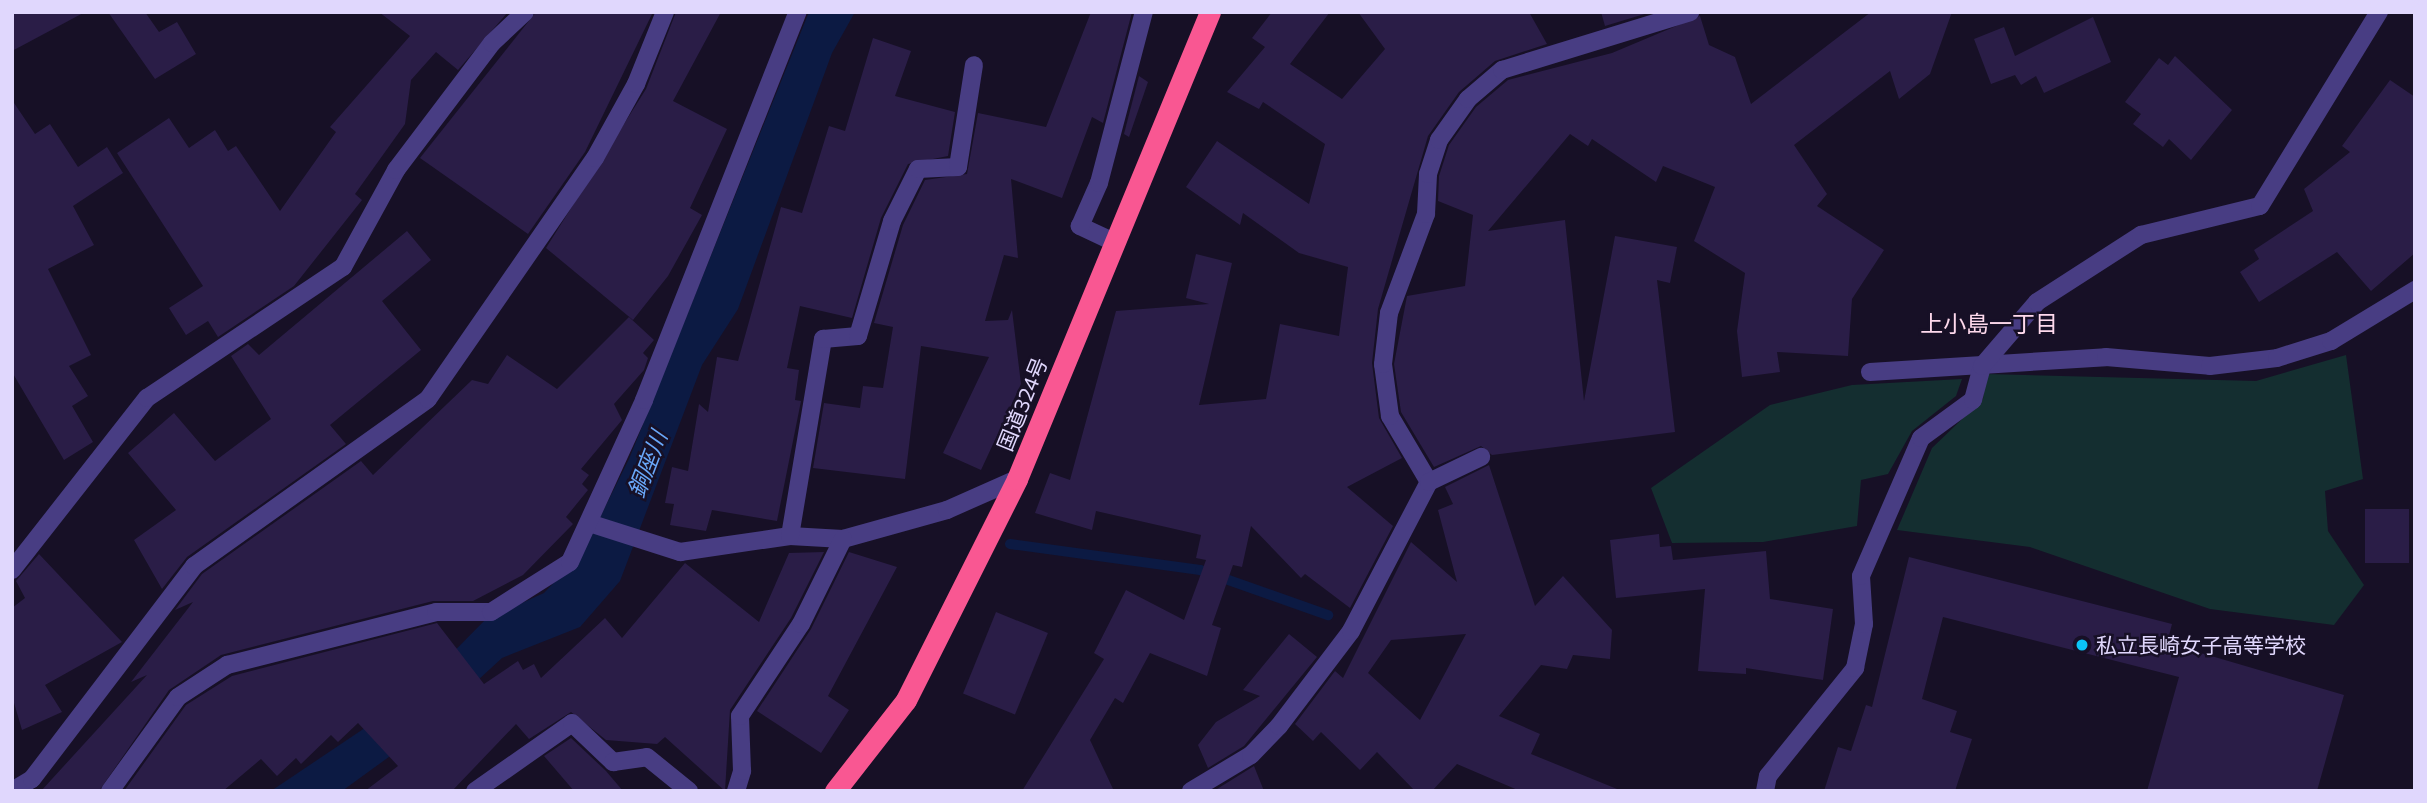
<!DOCTYPE html>
<html>
<head>
<meta charset="utf-8">
<style>
  body { margin:0 }
  #map { position:relative; width:2427px; height:803px; overflow:hidden; background:#171026; font-family:Commissioner,"Noto Sans JP",sans-serif }
  div>[style] { position:absolute }
  .green>* { inset:0; background:#142e30 }
  .water>* { inset:0; background:#0c1a43 }
  .stream>* { height:10px; margin:-5px; padding:0 5px; transform-origin:5px; border-radius:5px; background:#0c1a43 }
  .building>* { inset:0; background:#2a1d47; transform-origin:0 0 }
  .street>* { height:18px; margin:-9px; padding:0 9px; transform-origin:9px; border-radius:9px; background:#483d83 }
  .highway>* { height:21px; margin:-10.5px; padding:0 10.5px; transform-origin:10.5px; border-radius:10.5px; background:#f95792 }
  .dots>* { width:19px; height:19px; translate:-50% -50%; box-sizing:border-box; border:4px solid #171026; border-radius:50% }
  span { translate:-50% -50%; white-space:nowrap; text-align:center; line-height:1.15; -webkit-text-stroke:5px #171026; paint-order:stroke }
  .street-label { font-size:21px; color:#e0d7fd }
  .poi-label { font-size:21px; color:#e0d7fd }
  .left { translate:0 -50%; text-align:left }
  .neighbourhood-label { font-size:23px; color:#fed9ec }
  .water-label { font-size:23px; color:#69a7f9; font-style:italic }
  .frame { position:absolute; inset:0; border:14px solid #e0d7fd; pointer-events:none }
</style>
</head>
<body>
<div id="map">
  <div class="green">
    <div style="clip-path:polygon(2346px 355px,2363px 479px,2325px 491px,2328px 531px,2364px 585px,2334px 625px,2210px 609px,2030px 547px,1897px 530px,1932px 448px,1983px 399px,1986px 374px,2256px 381px)"></div>
    <div style="clip-path:polygon(1962px 379px,1956px 396px,1912px 431px,1888px 474px,1861px 480px,1857px 526px,1763px 542px,1672px 543px,1651px 488px,1770px 405px,1852px 385px)"></div>
  </div>
  <div class="water">
    <div style="clip-path:polygon(809px 12px,855px 12px,832px 53px,738px 309px,702px 365px,620px 581px,580px 627px,502px 658px,415px 738px,342px 791px,271px 791px,405px 701px,486px 619px,544px 593px,582px 553px,629px 459px)"></div>
  </div>
  <div class="stream">
    <div style="left:1010px;top:544px;width:192px;rotate:7.8deg"></div>
    <div style="left:1200px;top:570px;width:136px;rotate:19.4deg"></div>
  </div>
  <div class="building">
    <div style="clip-path:polygon(12px 12px,85px 12px,12px 51px)"></div>
    <div style="clip-path:polygon(108px 12px,145px 12px,159px 32px,177px 22px,196px 54px,155px 79px)"></div>
    <div style="clip-path:polygon(379px 12px,508px 12px,458px 70px,436px 52px,411px 80px,405px 124px,355px 194px,362px 200px,294px 286px,218px 337px,208px 321px,186px 335px,169px 308px,203px 286px,117px 153px,169px 118px,189px 148px,215px 130px,228px 151px,236px 146px,280px 211px,336px 132px,330px 127px,410px 36px)"></div>
    <div style="clip-path:polygon(536px 12px,653px 12px,585px 152px,528px 234px,420px 158px)"></div>
    <div style="clip-path:polygon(676px 12px,721px 12px,673px 101px,727px 129px,690px 208px,702px 215px,668px 276px,633px 320px,546px 248px,646px 89px)"></div>
    <div style="clip-path:polygon(1091px 12px,1132px 12px,1103px 123px,1092px 117px,1062px 198px,1011px 179px,1018px 258px,1004px 255px,985px 321px,1008px 320px,1012px 310px,1021px 384px,981px 470px,943px 453px,989px 357px,921px 346px,905px 479px,813px 468px,824px 403px,860px 408px,863px 386px,883px 388px,893px 327px,874px 323px,903px 225px,925px 180px,967px 174px,978px 113px,1046px 127px)"></div>
    <div style="clip-path:polygon(1272px 12px,1330px 12px,1290px 64px,1342px 99px,1385px 49px,1358px 12px,1529px 12px,1547px 44px,1495px 61px,1459px 92px,1428px 136px,1378px 309px,1372px 363px,1379px 418px,1402px 458px,1347px 487px,1393px 526px,1350px 608px,1305px 574px,1301px 578px,1251px 526px,1242px 567px,1233px 565px,1212px 625px,1221px 628px,1207px 676px,1150px 653px,1123px 703px,1115px 698px,1090px 740px,1114px 791px,1022px 791px,1104px 659px,1094px 653px,1126px 590px,1184px 620px,1206px 560px,1196px 558px,1201px 535px,1096px 511px,1092px 530px,1035px 513px,1050px 473px,1070px 480px,1116px 311px,1209px 304px,1186px 298px,1196px 254px,1232px 263px,1199px 405px,1266px 399px,1280px 324px,1339px 336px,1348px 267px,1299px 253px,1243px 213px,1240px 225px,1186px 187px,1217px 141px,1309px 204px,1325px 144px,1263px 102px,1259px 109px,1227px 92px,1265px 47px,1252px 38px)"></div>
    <div style="clip-path:polygon(1601px 12px,1651px 12px,1605px 26px)"></div>
    <div style="clip-path:polygon(1871px 12px,1952px 12px,1930px 74px,1899px 99px,1890px 71px,1794px 145px,1827px 194px,1817px 206px,1884px 250px,1852px 299px,1848px 356px,1777px 352px,1780px 372px,1742px 377px,1737px 331px,1745px 273px,1694px 241px,1715px 187px,1663px 166px,1656px 182px,1592px 139px,1588px 146px,1570px 134px,1488px 231px,1565px 220px,1584px 401px,1615px 236px,1677px 247px,1670px 283px,1657px 280px,1675px 432px,1492px 455px,1481px 446px,1434px 467px,1401px 412px,1394px 364px,1407px 296px,1465px 286px,1473px 215px,1438px 201px,1439px 176px,1449px 145px,1476px 107px,1508px 80px,1612px 53px,1700px 16px,1709px 45px,1735px 57px,1751px 104px)"></div>
    <div style="clip-path:polygon(2093px 17px,2111px 62px,2044px 93px,2036px 76px,2021px 85px,2015px 75px,1991px 84px,1974px 39px,2004px 27px,2015px 56px)"></div>
    <div style="clip-path:polygon(873px 38px,911px 51px,895px 96px,955px 112px,948px 156px,908px 164px,881px 218px,852px 318px,800px 306px,787px 368px,799px 370px,795px 400px,801px 401px,777px 521px,712px 510px,706px 531px,670px 525px,674px 504px,665px 503px,672px 467px,688px 471px,699px 404px,708px 412px,717px 357px,738px 361px,781px 207px,802px 213px,829px 126px,845px 131px)"></div>
    <div style="clip-path:polygon(2175px 56px,2232px 110px,2191px 160px,2169px 139px,2163px 147px,2133px 124px,2141px 114px,2125px 102px,2159px 58px,2168px 65px)"></div>
    <div style="clip-path:polygon(1139px 76px,1148px 82px,1129px 137px,1124px 134px)"></div>
    <div style="clip-path:polygon(2390px 80px,2415px 97px,2415px 253px,2371px 291px,2337px 252px,2259px 302px,2240px 272px,2259px 259px,2254px 250px,2313px 211px,2304px 189px,2350px 152px,2342px 146px)"></div>
    <div style="clip-path:polygon(12px 100px,35px 134px,50px 124px,78px 167px,107px 147px,123px 173px,73px 206px,94px 245px,48px 269px,91px 355px,69px 366px,88px 396px,72px 406px,93px 442px,64px 460px,12px 372px)"></div>
    <div style="clip-path:polygon(407px 231px,431px 260px,382px 301px,421px 350px,330px 425px,346px 444px,187px 557px,162px 589px,134px 540px,176px 510px,128px 453px,174px 413px,215px 461px,271px 419px,231px 356px,248px 344px,259px 355px)"></div>
    <div style="clip-path:polygon(629px 317px,654px 340px,643px 353px,648px 358px,644px 370px,614px 404px,622px 420px,581px 469px,589px 475px,582px 484px,588px 490px,566px 517px,573px 524px,523px 575px,473px 601px,433px 601px,221px 655px,169px 690px,99px 791px,41px 791px,147px 675px,131px 682px,193px 602px,175px 610px,202px 574px,361px 461px,373px 475px,472px 380px,488px 384px,507px 355px,557px 389px)"></div>
    <div style="clip-path:polygon(evenodd,1489px 465px,1535px 606px,1563px 576px,1612px 630px,1610px 659px,1573px 655px,1567px 669px,1541px 665px,1499px 716px,1540px 734px,1531px 754px,1622px 791px,1520px 791px,1457px 764px,1432px 791px,1415px 791px,1377px 752px,1360px 770px,1321px 732px,1313px 741px,1295px 724px,1335px 671px,1343px 678px,1411px 542px,1457px 582px,1438px 510px,1453px 504px,1445px 487px,1489px 465px,1466px 634px,1420px 720px,1368px 673px,1391px 640px,1466px 634px)"></div>
    <div style="left:2365px;top:509px;width:44px;height:54px"></div>
    <div style="clip-path:polygon(1659px 534px,1660px 547px,1671px 546px,1673px 560px,1766px 551px,1770px 599px,1833px 609px,1823px 680px,1746px 668px,1746px 674px,1698px 671px,1705px 589px,1616px 598px,1610px 540px)"></div>
    <div style="clip-path:polygon(824px 552px,791px 618px,730px 710px,725px 791px,665px 737px,657px 744px,606px 740px,571px 712px,529px 739px,516px 724px,452px 791px,365px 791px,398px 766px,358px 723px,338px 742px,331px 735px,301px 764px,296px 758px,277px 776px,261px 759px,223px 791px,124px 791px,186px 705px,232px 676px,437px 623px,484px 684px,518px 661px,523px 670px,534px 664px,541px 678px,605px 618px,622px 638px,685px 563px,759px 622px,789px 553px)"></div>
    <div style="clip-path:polygon(849px 552px,897px 567px,828px 696px,849px 710px,821px 753px,757px 711px,811px 629px)"></div>
    <div style="clip-path:polygon(39px 554px,122px 642px,45px 685px,62px 712px,22px 730px,12px 696px,12px 608px,25px 598px,16px 581px)"></div>
    <div style="clip-path:polygon(1909px 557px,2172px 624px,2167px 643px,2344px 695px,2317px 791px,2147px 791px,2179px 677px,1943px 617px,1922px 699px,1957px 711px,1950px 732px,1972px 739px,1955px 791px,1824px 791px,1838px 747px,1851px 751px,1866px 705px,1872px 707px)"></div>
    <div style="left:996px;top:612px;width:56px;height:88px;rotate:22deg"></div>
    <div style="clip-path:polygon(1289px 634px,1317px 657px,1244px 746px,1208px 768px,1198px 745px,1216px 722px,1260px 696px,1243px 690px)"></div>
    <div style="clip-path:polygon(571px 738px,606px 771px,623px 791px,574px 791px,544px 756px)"></div>
    <div style="clip-path:polygon(1254px 766px,1264px 791px,1218px 791px,1217px 789px)"></div>
  </div>
  <div class="street">
    <div style="left:1114px;top:242px;width:38px;rotate:-155deg"></div>
    <div style="left:1080px;top:226px;width:47px;rotate:-66.2deg"></div>
    <div style="left:1099px;top:183px;width:177px;rotate:-75.3deg"></div>
    <div style="left:1870px;top:372px;width:236px;rotate:-3.6deg"></div>
    <div style="left:2106px;top:357px;width:104px;rotate:4.9deg"></div>
    <div style="left:2210px;top:366px;width:67px;rotate:-6.8deg"></div>
    <div style="left:2277px;top:358px;width:57px;rotate:-17.5deg"></div>
    <div style="left:2331px;top:341px;width:98px;rotate:-31.3deg"></div>
    <div style="left:1429px;top:482px;width:77px;rotate:-120.6deg"></div>
    <div style="left:1390px;top:416px;width:52px;rotate:-97.7deg"></div>
    <div style="left:1383px;top:364px;width:51px;rotate:-83.3deg"></div>
    <div style="left:1389px;top:313px;width:106px;rotate:-69.5deg"></div>
    <div style="left:1426px;top:214px;width:40px;rotate:-87.1deg"></div>
    <div style="left:1428px;top:174px;width:36px;rotate:-72deg"></div>
    <div style="left:1439px;top:140px;width:50px;rotate:-54.7deg"></div>
    <div style="left:1468px;top:99px;width:45px;rotate:-40.5deg"></div>
    <div style="left:1502px;top:70px;width:197px;rotate:-17.1deg"></div>
    <div style="left:589px;top:523px;width:96px;rotate:17.7deg"></div>
    <div style="left:680px;top:552px;width:111px;rotate:-8.3deg"></div>
    <div style="left:790px;top:536px;width:53px;rotate:3.2deg"></div>
    <div style="left:843px;top:539px;width:108px;rotate:-15.6deg"></div>
    <div style="left:947px;top:510px;width:77px;rotate:-23.9deg"></div>
    <div style="left:790px;top:536px;width:200px;rotate:-80.5deg"></div>
    <div style="left:823px;top:339px;width:35px;rotate:-5deg"></div>
    <div style="left:858px;top:336px;width:120px;rotate:-73.5deg"></div>
    <div style="left:892px;top:221px;width:58px;rotate:-63.4deg"></div>
    <div style="left:918px;top:169px;width:40px;rotate:-2.9deg"></div>
    <div style="left:958px;top:167px;width:103px;rotate:-81.1deg"></div>
    <div style="left:12px;top:570px;width:219px;rotate:-51.9deg"></div>
    <div style="left:147px;top:398px;width:236px;rotate:-33.8deg"></div>
    <div style="left:343px;top:267px;width:111px;rotate:-61.3deg"></div>
    <div style="left:396px;top:170px;width:159px;rotate:-52.9deg"></div>
    <div style="left:492px;top:43px;width:45px;rotate:-43.2deg"></div>
    <div style="left:12px;top:791px;width:23px;rotate:-31deg"></div>
    <div style="left:32px;top:779px;width:268px;rotate:-52.7deg"></div>
    <div style="left:194px;top:566px;width:287px;rotate:-35.5deg"></div>
    <div style="left:428px;top:399px;width:293px;rotate:-55.3deg"></div>
    <div style="left:595px;top:158px;width:85px;rotate:-61deg"></div>
    <div style="left:636px;top:84px;width:78px;rotate:-68.1deg"></div>
    <div style="left:110px;top:791px;width:116px;rotate:-54.1deg"></div>
    <div style="left:178px;top:697px;width:59px;rotate:-33.1deg"></div>
    <div style="left:227px;top:665px;width:216px;rotate:-14.2deg"></div>
    <div style="left:436px;top:612px;width:55px"></div>
    <div style="left:491px;top:612px;width:93px;rotate:-32.3deg"></div>
    <div style="left:570px;top:562px;width:178px;rotate:-65.4deg"></div>
    <div style="left:644px;top:400px;width:417px;rotate:-68.4deg"></div>
    <div style="left:475px;top:791px;width:118px;rotate:-35deg"></div>
    <div style="left:572px;top:723px;width:57px;rotate:43.6deg"></div>
    <div style="left:613px;top:762px;width:34px;rotate:-8deg"></div>
    <div style="left:647px;top:757px;width:54px;rotate:39deg"></div>
    <div style="left:736px;top:791px;width:21px;rotate:-73deg"></div>
    <div style="left:742px;top:771px;width:55px;rotate:-92.1deg"></div>
    <div style="left:740px;top:716px;width:110px;rotate:-56.5deg"></div>
    <div style="left:801px;top:624px;width:95px;rotate:-63.7deg"></div>
    <div style="left:1191px;top:791px;width:70px;rotate:-31deg"></div>
    <div style="left:1251px;top:755px;width:40px;rotate:-46deg"></div>
    <div style="left:1279px;top:726px;width:119px;rotate:-52.8deg"></div>
    <div style="left:1351px;top:631px;width:168px;rotate:-62.4deg"></div>
    <div style="left:1429px;top:482px;width:58px;rotate:-25.7deg"></div>
    <div style="left:1765px;top:791px;width:15px;rotate:-79deg"></div>
    <div style="left:1768px;top:776px;width:139px;rotate:-51.1deg"></div>
    <div style="left:1855px;top:668px;width:45px;rotate:-78.4deg"></div>
    <div style="left:1864px;top:624px;width:48px;rotate:-93.6deg"></div>
    <div style="left:1861px;top:576px;width:150px;rotate:-66.5deg"></div>
    <div style="left:1921px;top:438px;width:64px;rotate:-36.2deg"></div>
    <div style="left:1973px;top:400px;width:35px;rotate:-75deg"></div>
    <div style="left:1982px;top:366px;width:84px;rotate:-49.3deg"></div>
    <div style="left:2037px;top:302px;width:124px;rotate:-32.8deg"></div>
    <div style="left:2141px;top:235px;width:122px;rotate:-13.7deg"></div>
    <div style="left:2260px;top:206px;width:228px;rotate:-58.5deg"></div>
  </div>
  <div class="highway">
    <div style="left:835px;top:791px;width:115px;rotate:-52deg"></div>
    <div style="left:906px;top:700px;width:247px;rotate:-63.3deg"></div>
    <div style="left:1017px;top:479px;width:505px;rotate:-67.55deg"></div>
  </div>
  <div class="dots">
    <div style="left:2082px;top:645px;background:#0bc4f6"></div>
  </div>
  <div class="street-label">
    <span style="left:1022px;top:404px;rotate:-68deg">国道324号</span>
  </div>
  <div class="poi-label">
    <span class="left" style="left:2096px;top:645px">私立長崎女子高等学校</span>
  </div>
  <div class="neighbourhood-label">
    <span style="left:1989px;top:323px">上小島一丁目</span>
  </div>
  <div class="water-label">
    <span style="left:647px;top:464px;rotate:-69deg">銅座川</span>
  </div>
  <div class="frame"></div>
</div>
</body>
</html>
